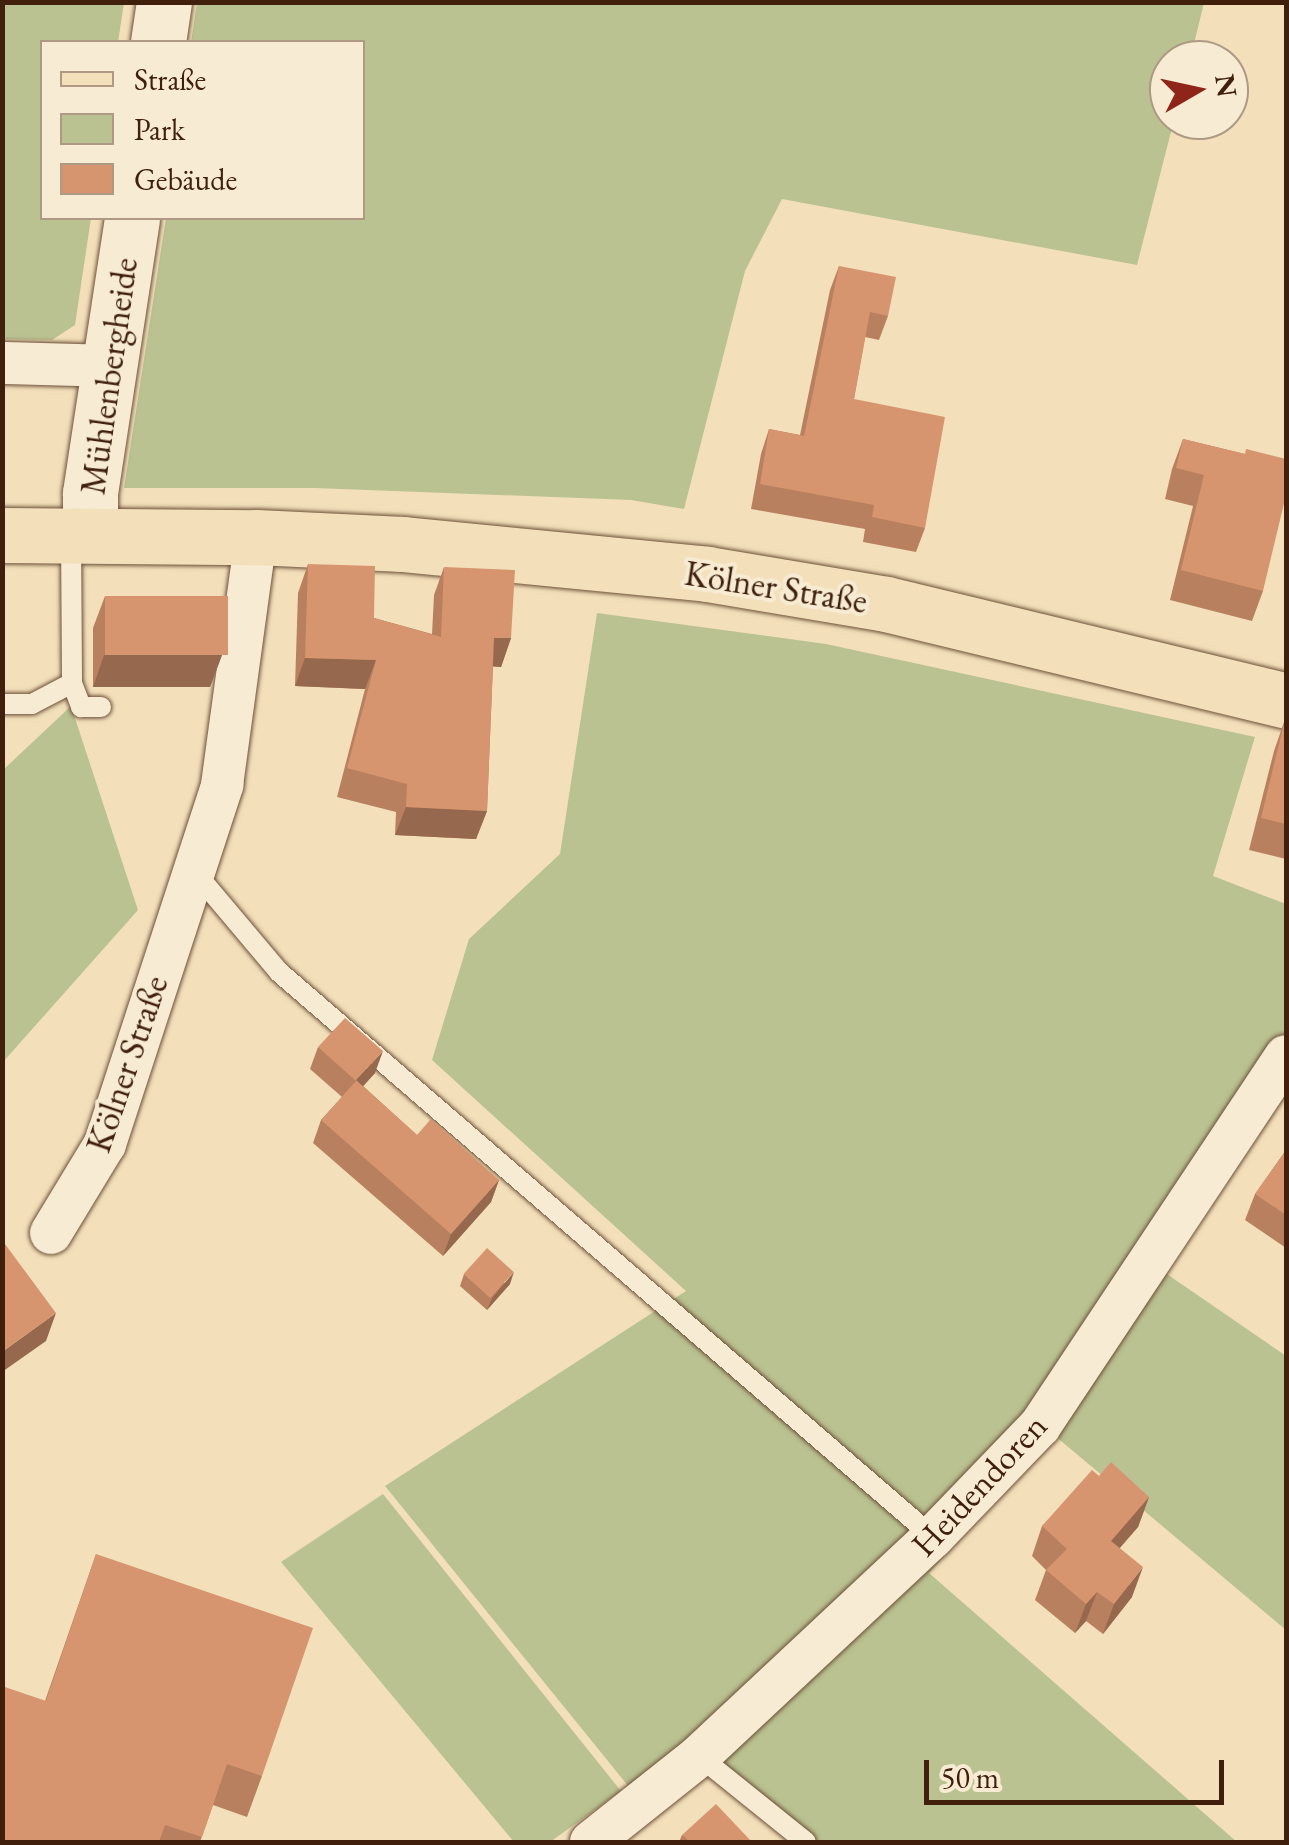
<!DOCTYPE html>
<html>
<head>
<meta charset="utf-8">
<style>
  body { margin:0 }
  #map { position:relative; width:1289px; height:1845px; overflow:hidden; background:#f3e0bb; font-family:"EB Garamond",serif }
  div>[style] { position:absolute }
  .green>* { inset:0; background:#bac291 }
  .roads { filter:drop-shadow(0 0 2px #6d5038) drop-shadow(0 0 2px #6d5038) }
  .lane>* { height:20px; margin:-10px; padding:0 10px; transform-origin:10px; border-radius:10px; background:#f7ebd3 }
  .street>* { height:42px; margin:-21px; padding:0 21px; transform-origin:21px; border-radius:21px; background:#f7ebd3 }
  .secondary>* { height:55px; margin:-27.5px; padding:0 27.5px; transform-origin:27.5px; border-radius:27.5px; background:#f7ebd3 }
  .primary>* { height:55px; margin:-27.5px; padding:0 27.5px; transform-origin:27.5px; border-radius:27.5px; background:#f3e0bb }
  .wall>* { inset:0; background:#b8805f }
  .shaded-wall>* { inset:0; background:#96684d }
  .building>* { inset:0; background:#d6956e; transform-origin:0 0 }
  span { translate:-50% -50%; white-space:nowrap; text-align:center; line-height:1.15; -webkit-text-stroke:8px #f7ebd3; paint-order:stroke }
  .street-label { font-size:35px; color:#40200d }
  .frame { position:absolute; inset:0; border:5px solid #40200d; pointer-events:none }
  .legend { position:absolute; left:40px; top:40px; width:325px; height:180px; box-sizing:border-box; background:#f7ebd3; border:2px solid #ae9a84; margin:0; padding:12px 18px; list-style:none; font-size:30px; color:#40200d }
  .legend li { display:flex; align-items:center; gap:20px; height:50px }
  .legend b { width:50px; border:2px solid #ae9a84 }
  .north { position:absolute; left:1149px; top:40px; width:100px; height:100px; box-sizing:border-box; background:#f7ebd3; border:2px solid #ae9a84; border-radius:50%; rotate:81deg; font-size:28px; font-weight:700; line-height:40px; text-align:center; color:#40200d }
  .north::after { content:''; display:block; margin:auto; width:35px; height:45px; background:#8f2418; clip-path:polygon(50% 0,100% 100%,50% 72%,0 100%) }
  .scale { position:absolute; left:924px; top:1760px; width:300px; height:45px; box-sizing:border-box; border:5px solid #40200d; border-top:0; padding-left:12px; font-size:30px; line-height:35px; white-space:nowrap; color:#40200d; -webkit-text-stroke:8px #f7ebd3; paint-order:stroke }
</style>
</head>
<body>
<div id="map">
  <div class="green">
    <div style="clip-path:polygon(3px 2px,124px 3px,118px 42px,42px 42px,42px 218px,91px 218px,75px 325px,52px 340px,3px 339px)"></div>
    <div style="clip-path:polygon(197px 3px,197px 2px,1204px 3px,1190px 60px,1169px 60px,1169px 120px,1174px 120px,1137px 265px,782px 199px,745px 271px,684px 509px,631px 500px,315px 488px,124px 488px,166px 218px,362px 218px,362px 42px,191px 42px)"></div>
    <div style="clip-path:polygon(597px 613px,826px 644px,1255px 737px,1213px 876px,1286px 904px,1286px 1033px,1235px 1106px,1161px 1270px,1286px 1356px,1286px 1630px,1054px 1435px,929px 1573px,1237px 1842px,802px 1842px,701px 1759px,629px 1787px,385px 1486px,686px 1291px,432px 1060px,469px 939px,560px 854px)"></div>
    <div style="clip-path:polygon(71px 706px,138px 910px,3px 1062px,3px 770px)"></div>
    <div style="clip-path:polygon(383px 1494px,621px 1791px,550px 1842px,514px 1842px,281px 1562px)"></div>
  </div>
  <div class="roads">
    <div class="lane">
      <div style="left:71px;top:535px;width:148px;rotate:89.6deg"></div>
      <div style="left:4px;top:704px;width:28px"></div>
      <div style="left:32px;top:704px;width:45px;rotate:-27.7deg"></div>
      <div style="left:72px;top:683px;width:26px;rotate:69deg"></div>
      <div style="left:81px;top:707px;width:20px"></div>
      <div style="left:194px;top:871px;width:132px;rotate:49.9deg"></div>
      <div style="left:279px;top:972px;width:864px;rotate:40.82deg"></div>
      <div style="left:699px;top:1756px;width:137px;rotate:38.8deg"></div>
    </div>
    <div class="street">
      <div style="left:2px;top:363px;width:108px;rotate:1.6deg"></div>
      <div style="left:51px;top:1233px;width:104px;rotate:-58.8deg"></div>
      <div style="left:105px;top:1144px;width:378px;rotate:-71.9deg"></div>
      <div style="left:222px;top:785px;width:250px;rotate:-82.2deg"></div>
      <div style="left:591px;top:1842px;width:138px;rotate:-38.5deg"></div>
      <div style="left:699px;top:1756px;width:320px;rotate:-43.1deg"></div>
      <div style="left:933px;top:1537px;width:154px;rotate:-46.1deg"></div>
      <div style="left:1040px;top:1426px;width:444px;rotate:-56.4deg"></div>
    </div>
    <div class="secondary">
      <div style="left:158px;top:42px;width:40px;rotate:-81.5deg"></div>
      <div style="left:90px;top:535px;width:42px;rotate:-90deg"></div>
      <div style="left:90px;top:493px;width:278px;rotate:-81.3deg"></div>
    </div>
    <div class="primary">
      <div style="left:2px;top:535px;width:254px;rotate:0.5deg"></div>
      <div style="left:256px;top:537px;width:147px;rotate:2.7deg"></div>
      <div style="left:403px;top:544px;width:305px;rotate:5.6deg"></div>
      <div style="left:707px;top:574px;width:181px;rotate:9.5deg"></div>
      <div style="left:886px;top:604px;width:412px;rotate:13.6deg"></div>
    </div>
  </div>
  <div class="wall">
    <div style="clip-path:polygon(839px 266px,888px 316px,879px 340px,865px 337px,854px 399px,925px 528px,916px 552px,863px 542px,865px 529px,751px 509px,761px 454px,769px 429px,800px 435px,830px 290px)"></div>
    <div style="clip-path:polygon(1183px 439px,1245px 454px,1263px 591px,1252px 621px,1170px 600px,1193px 506px,1165px 499px,1172px 469px)"></div>
    <div style="clip-path:polygon(308px 564px,374px 618px,432px 634px,434px 595px,444px 567px,511px 638px,501px 667px,493px 666px,487px 811px,476px 839px,395px 835px,396px 812px,337px 797px,365px 689px,295px 686px,298px 593px)"></div>
    <div style="clip-path:polygon(105px 596px,222px 655px,210px 687px,93px 687px,93px 628px)"></div>
    <div style="clip-path:polygon(1285px 719px,1286px 719px,1286px 859px,1249px 850px,1274px 751px)"></div>
    <div style="clip-path:polygon(318px 1047px,375px 1073px,363px 1086px,417px 1135px,499px 1180px,491px 1202px,443px 1256px,313px 1143px,321px 1120px,342px 1097px,310px 1069px)"></div>
    <div style="clip-path:polygon(1286px 1150px,1286px 1248px,1245px 1220px,1255px 1194px)"></div>
    <div style="clip-path:polygon(464px 1274px,510px 1284px,487px 1310px,460px 1286px)"></div>
    <div style="clip-path:polygon(1099px 1476px,1149px 1497px,1138px 1527px,1120px 1548px,1132px 1597px,1103px 1634px,1086px 1621px,1075px 1633px,1035px 1600px,1046px 1570px,1032px 1556px,1042px 1526px)"></div>
    <div style="clip-path:polygon(96px 1554px,262px 1776px,247px 1817px,213px 1805px,200px 1842px,2px 1842px,45px 1701px)"></div>
    <div style="clip-path:polygon(682px 1835px,752px 1842px,679px 1842px)"></div>
  </div>
  <div class="shaded-wall">
    <div style="clip-path:polygon(494px 638px,511px 638px,501px 667px,484px 666px)"></div>
    <div style="clip-path:polygon(104px 655px,222px 655px,210px 687px,93px 687px)"></div>
    <div style="clip-path:polygon(305px 658px,376px 660px,365px 689px,295px 686px)"></div>
    <div style="clip-path:polygon(406px 807px,487px 811px,476px 839px,395px 835px)"></div>
    <div style="clip-path:polygon(383px 1051px,375px 1073px,348px 1103px,356px 1080px)"></div>
    <div style="clip-path:polygon(499px 1180px,491px 1202px,443px 1256px,451px 1234px)"></div>
    <div style="clip-path:polygon(514px 1272px,510px 1284px,487px 1310px,492px 1298px)"></div>
    <div style="clip-path:polygon(56px 1313px,46px 1341px,2px 1372px,2px 1352px)"></div>
    <div style="clip-path:polygon(1149px 1497px,1138px 1527px,1100px 1570px,1111px 1541px)"></div>
    <div style="clip-path:polygon(1143px 1567px,1132px 1597px,1103px 1634px,1114px 1604px)"></div>
    <div style="clip-path:polygon(1097px 1592px,1086px 1621px,1075px 1633px,1086px 1604px)"></div>
  </div>
  <div class="building">
    <div style="clip-path:polygon(839px 266px,896px 277px,888px 316px,870px 312px,854px 399px,945px 417px,925px 528px,872px 517px,874px 505px,760px 484px,769px 429px,804px 436px)"></div>
    <div style="clip-path:polygon(1183px 439px,1245px 454px,1246px 449px,1286px 459px,1286px 495px,1263px 591px,1181px 570px,1204px 475px,1176px 468px)"></div>
    <div style="clip-path:polygon(308px 564px,375px 566px,374px 618px,441px 637px,444px 567px,515px 570px,511px 638px,494px 638px,487px 811px,406px 807px,407px 784px,347px 768px,376px 660px,305px 658px)"></div>
    <div style="left:105px;top:596px;width:123px;height:59px"></div>
    <div style="clip-path:polygon(1285px 719px,1286px 719px,1286px 824px,1261px 818px)"></div>
    <div style="clip-path:polygon(345px 1018px,383px 1051px,356px 1080px,417px 1135px,431px 1119px,499px 1180px,451px 1234px,321px 1120px,356px 1081px,318px 1047px)"></div>
    <div style="clip-path:polygon(1286px 1150px,1286px 1215px,1255px 1194px)"></div>
    <div style="clip-path:polygon(2px 1240px,56px 1313px,2px 1352px)"></div>
    <div style="left:487px;top:1248px;width:36px;height:35px;rotate:42deg"></div>
    <div style="clip-path:polygon(1111px 1462px,1149px 1497px,1111px 1541px,1143px 1567px,1114px 1604px,1097px 1592px,1086px 1604px,1046px 1570px,1067px 1549px,1042px 1526px,1092px 1470px,1099px 1476px)"></div>
    <div style="clip-path:polygon(96px 1554px,313px 1628px,262px 1776px,227px 1764px,202px 1837px,165px 1825px,159px 1842px,2px 1842px,2px 1686px,46px 1701px)"></div>
    <div style="clip-path:polygon(716px 1804px,752px 1842px,690px 1842px,682px 1835px)"></div>
  </div>
  <div class="street-label">
    <span style="left:109px;top:376px;rotate:-82deg">Mühlenbergheide</span>
    <span style="left:776px;top:587px;rotate:9deg">Kölner Straße</span>
    <span style="left:127px;top:1064px;rotate:-71deg">Kölner Straße</span>
    <span style="left:979px;top:1485px;rotate:-47deg">Heidendoren</span>
  </div>
  <div class="frame"></div>
  <ul class="legend">
  <li><b style="height:12px;background:#f3e0bb"></b>Straße</li>
  <li><b style="height:28px;background:#bac291"></b>Park</li>
  <li><b style="height:28px;background:#d6956e"></b>Gebäude</li>
  </ul>
  <div class="north">N</div>
  <div class="scale">50 m</div>
</div>
</body>
</html>
